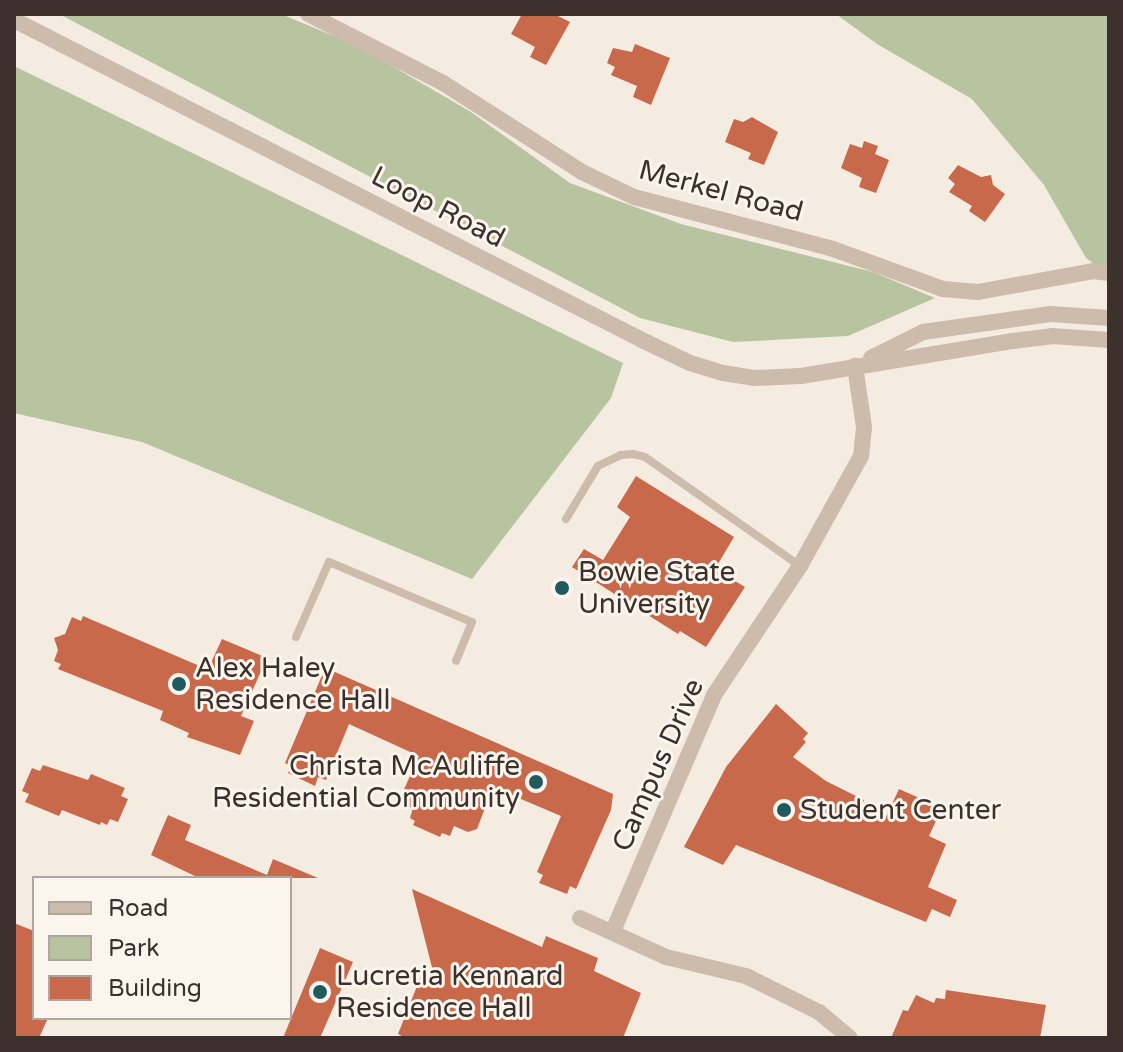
<!DOCTYPE html>
<html>
<head>
<meta charset="utf-8">
<style>
  body { margin:0 }
  #map { position:relative; width:1123px; height:1052px; overflow:hidden; background:#f4ebe1; font-family:"Varela Round",sans-serif }
  div>[style] { position:absolute }
  .green>* { inset:0; background:#b8c4a0 }
  .building>* { inset:0; background:#c8694b }
  .lane>* { height:8px; margin:-4px; padding:0 4px; transform-origin:4px; border-radius:4px; background:#cdbbac }
  .street>* { height:16px; margin:-8px; padding:0 8px; transform-origin:8px; border-radius:8px; background:#cdbbac }
  .dots>* { width:22px; height:22px; translate:-50% -50%; box-sizing:border-box; border:4px solid #fbf5ee; border-radius:50% }
  span { translate:-50% -50%; white-space:nowrap; text-align:center; line-height:1.15; -webkit-text-stroke:6px #fbf5ee; paint-order:stroke }
  .street-label { font-size:28px; color:#3b302b }
  .poi-label { font-size:28px; color:#3b302b }
  .left { translate:0 -50%; text-align:left }
  .right { translate:-100% -50%; text-align:right }
  .frame { position:absolute; inset:0; border:16px solid #3b302b; pointer-events:none }
  .legend { position:absolute; left:32px; top:876px; width:260px; height:144px; box-sizing:border-box; background:#fbf5ee; border:2px solid #aea6a0; margin:0; padding:10px 14px; list-style:none; font-size:24px; color:#3b302b }
  .legend li { display:flex; align-items:center; gap:16px; height:40px }
  .legend b { width:40px; border:2px solid #aea6a0 }
</style>
</head>
<body>
<div id="map">
  <div class="green">
    <div style="clip-path:polygon(59px 14px,281px 14px,358px 46px,471px 112px,570px 183px,681px 224px,873px 272px,935px 298px,848px 336px,733px 342px,640px 318px)"></div>
    <div style="clip-path:polygon(836px 14px,1109px 14px,1109px 275px,1086px 258px,1044px 185px,972px 99px,877px 44px)"></div>
    <div style="clip-path:polygon(14px 66px,623px 363px,611px 398px,472px 579px,142px 442px,14px 413px)"></div>
  </div>
  <div class="building">
    <div style="clip-path:polygon(522px 14px,554px 14px,570px 22px,546px 65px,530px 57px,535px 47px,511px 34px)"></div>
    <div style="clip-path:polygon(635px 44px,670px 58px,651px 105px,633px 97px,637px 86px,611px 75px,615px 67px,607px 63px,613px 48px,632px 52px)"></div>
    <div style="clip-path:polygon(752px 117px,778px 132px,764px 165px,748px 159px,751px 153px,725px 142px,734px 119px,743px 122px)"></div>
    <div style="clip-path:polygon(864px 141px,878px 146px,875px 154px,889px 160px,876px 193px,859px 187px,862px 178px,841px 168px,850px 144px,862px 148px)"></div>
    <div style="clip-path:polygon(958px 165px,981px 177px,991px 175px,993px 185px,1005px 194px,985px 222px,969px 211px,972px 206px,949px 192px,955px 184px,948px 178px)"></div>
    <div style="clip-path:polygon(636px 476px,734px 537px,715px 569px,745px 587px,706px 647px,680px 631px,678px 634px,572px 567px,584px 549px,603px 560px,630px 517px,617px 507px)"></div>
    <div style="clip-path:polygon(83px 616px,202px 667px,209px 667px,222px 639px,267px 658px,241px 716px,254px 721px,240px 755px,187px 737px,189px 733px,160px 720px,163px 711px,58px 669px,61px 664px,54px 661px,58px 650px,54px 638px,65px 634px,72px 617px,81px 621px)"></div>
    <div style="clip-path:polygon(328px 669px,613px 794px,611px 810px,576px 889px,570px 886px,567px 894px,539px 883px,543px 875px,537px 872px,561px 816px,493px 787px,477px 829px,468px 832px,454px 826px,450px 836px,442px 833px,440px 837px,413px 825px,415px 821px,410px 818px,413px 808px,404px 805px,401px 796px,419px 756px,349px 724px,326px 780px,318px 777px,315px 786px,288px 773px,291px 766px,285px 763px,323px 673px)"></div>
    <div style="clip-path:polygon(776px 704px,808px 733px,803px 739px,806px 742px,793px 757px,826px 781px,864px 800px,861px 808px,885px 819px,899px 789px,942px 808px,929px 836px,946px 844px,928px 887px,957px 900px,950px 917px,932px 909px,926px 922px,736px 845px,723px 865px,684px 847px,726px 767px)"></div>
    <div style="clip-path:polygon(43px 765px,88px 780px,91px 774px,125px 788px,121px 796px,128px 799px,118px 822px,110px 819px,107px 825px,101px 822px,100px 825px,62px 810px,59px 816px,25px 802px,29px 794px,22px 791px,32px 768px,40px 771px)"></div>
    <div style="clip-path:polygon(168px 815px,191px 825px,185px 840px,267px 875px,273px 859px,318px 878px,199px 878px,151px 855px)"></div>
    <div style="clip-path:polygon(412px 889px,542px 947px,546px 936px,598px 958px,594px 971px,641px 993px,623px 1038px,406px 1038px,398px 1034px,421px 976px,436px 983px)"></div>
    <div style="clip-path:polygon(14px 923px,34px 931px,34px 1018px,48px 1018px,39px 1038px,14px 1038px)"></div>
    <div style="clip-path:polygon(320px 948px,353px 962px,320px 1038px,283px 1038px)"></div>
    <div style="clip-path:polygon(946px 990px,1046px 1005px,1040px 1038px,891px 1038px,903px 1010px,908px 1011px,916px 995px,934px 1003px,936px 998px,945px 999px)"></div>
  </div>
  <div class="lane">
    <div style="left:566px;top:519px;width:62px;rotate:-58.9deg"></div>
    <div style="left:598px;top:466px;width:25px;rotate:-26deg"></div>
    <div style="left:621px;top:455px;width:12px;rotate:-5deg"></div>
    <div style="left:633px;top:454px;width:12px;rotate:14deg"></div>
    <div style="left:645px;top:457px;width:189px;rotate:35.1deg"></div>
    <div style="left:296px;top:637px;width:82px;rotate:-66.3deg"></div>
    <div style="left:329px;top:562px;width:155px;rotate:22.8deg"></div>
    <div style="left:472px;top:622px;width:42px;rotate:112.3deg"></div>
  </div>
  <div class="street">
    <div style="left:308px;top:14px;width:152px;rotate:27.1deg"></div>
    <div style="left:443px;top:83px;width:165px;rotate:32.6deg"></div>
    <div style="left:582px;top:172px;width:58px;rotate:25.7deg"></div>
    <div style="left:634px;top:197px;width:206px;rotate:14.6deg"></div>
    <div style="left:833px;top:249px;width:117px;rotate:20deg"></div>
    <div style="left:943px;top:289px;width:35px;rotate:5deg"></div>
    <div style="left:978px;top:292px;width:117px;rotate:-10.3deg"></div>
    <div style="left:1093px;top:271px;width:16px;rotate:7deg"></div>
    <div style="left:14px;top:20px;width:707px;rotate:27deg"></div>
    <div style="left:644px;top:341px;width:51px;rotate:25.6deg"></div>
    <div style="left:690px;top:363px;width:34px;rotate:17deg"></div>
    <div style="left:723px;top:373px;width:31px;rotate:9deg"></div>
    <div style="left:754px;top:378px;width:47px;rotate:-2.4deg"></div>
    <div style="left:801px;top:376px;width:215px;rotate:-9.4deg"></div>
    <div style="left:1013px;top:341px;width:39px;rotate:-7deg"></div>
    <div style="left:1052px;top:336px;width:57px;rotate:4deg"></div>
    <div style="left:871px;top:358px;width:58px;rotate:-26.6deg"></div>
    <div style="left:923px;top:332px;width:129px;rotate:-8deg"></div>
    <div style="left:1051px;top:314px;width:58px;rotate:3.9deg"></div>
    <div style="left:580px;top:918px;width:94px;rotate:24.4deg"></div>
    <div style="left:666px;top:957px;width:82px;rotate:13.4deg"></div>
    <div style="left:746px;top:976px;width:81px;rotate:26.3deg"></div>
    <div style="left:819px;top:1012px;width:40px;rotate:40deg"></div>
    <div style="left:613px;top:931px;width:257px;rotate:-66.8deg"></div>
    <div style="left:714px;top:695px;width:155px;rotate:-56.3deg"></div>
    <div style="left:800px;top:566px;width:126px;rotate:-61deg"></div>
    <div style="left:861px;top:456px;width:29px;rotate:-84deg"></div>
    <div style="left:864px;top:427px;width:62px;rotate:-98.4deg"></div>
  </div>
  <div class="dots">
    <div style="left:562px;top:588px;background:#1f5a5e"></div>
    <div style="left:179px;top:684px;background:#1f5a5e"></div>
    <div style="left:536px;top:782px;background:#1f5a5e"></div>
    <div style="left:784px;top:810px;background:#1f5a5e"></div>
    <div style="left:320px;top:992px;background:#1f5a5e"></div>
  </div>
  <div class="street-label">
    <span style="left:721px;top:191px;rotate:15deg">Merkel Road</span>
    <span style="left:438px;top:207px;rotate:27deg">Loop Road</span>
    <span style="left:658px;top:765px;rotate:-66deg">Campus Drive</span>
  </div>
  <div class="poi-label">
    <span class="left" style="left:578px;top:588px">Bowie State<br>University</span>
    <span class="left" style="left:195px;top:684px">Alex Haley<br>Residence Hall</span>
    <span class="right" style="left:520px;top:782px">Christa McAuliffe<br>Residential Community</span>
    <span class="left" style="left:800px;top:810px">Student Center</span>
    <span class="left" style="left:336px;top:992px">Lucretia Kennard<br>Residence Hall</span>
  </div>
  <div class="frame"></div>
  <ul class="legend">
  <li><b style="height:10px;background:#cdbbac"></b>Road</li>
  <li><b style="height:22px;background:#b8c4a0"></b>Park</li>
  <li><b style="height:22px;background:#c8694b"></b>Building</li>
  </ul>
</div>
</body>
</html>
